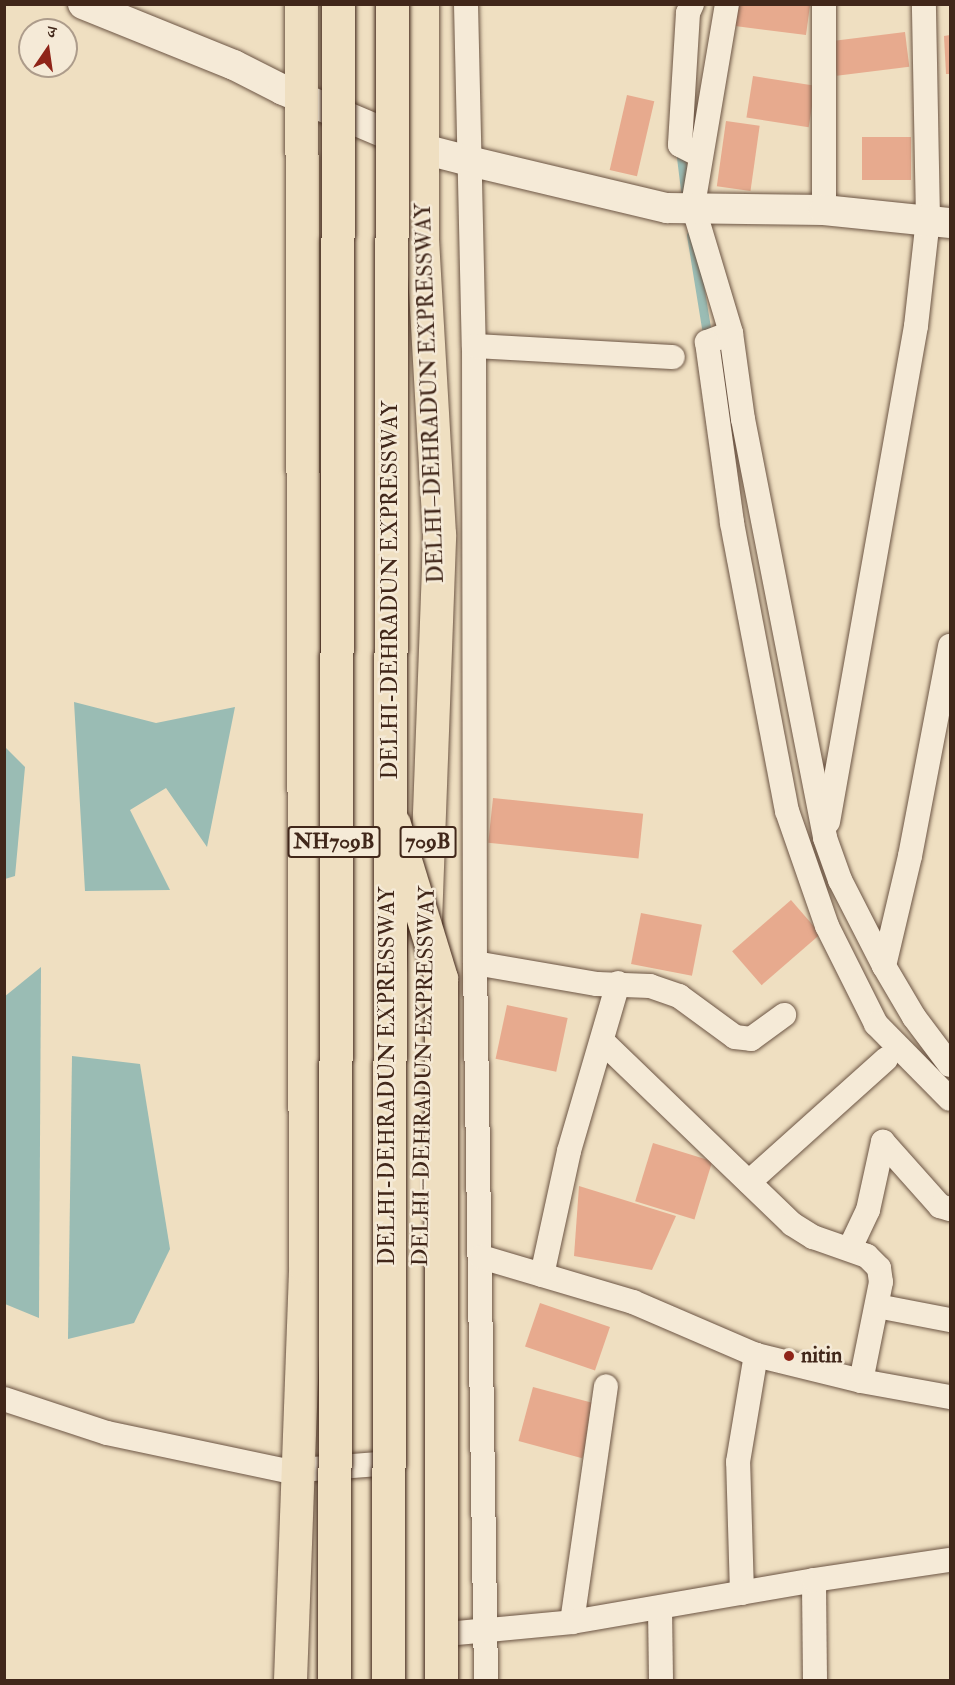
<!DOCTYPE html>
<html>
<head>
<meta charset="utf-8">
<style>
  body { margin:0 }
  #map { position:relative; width:955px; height:1685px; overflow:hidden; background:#efdfc1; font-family:"IM FELL Double Pica","Noto Serif Devanagari",serif }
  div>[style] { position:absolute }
  .water>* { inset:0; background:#9abcb4 }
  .stream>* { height:9px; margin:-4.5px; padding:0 4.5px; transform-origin:4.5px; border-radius:4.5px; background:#9abcb4 }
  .building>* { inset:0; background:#e7aa8e; transform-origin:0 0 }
  .roads { filter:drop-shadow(0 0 2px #6c5544) drop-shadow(0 0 2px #6c5544) }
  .minor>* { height:24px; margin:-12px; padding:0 12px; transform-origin:12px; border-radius:12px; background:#f5ead7 }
  .tertiary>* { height:30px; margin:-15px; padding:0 15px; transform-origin:15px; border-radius:15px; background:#f5ead7 }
  .trunk>* { height:33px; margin:-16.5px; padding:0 16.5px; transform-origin:16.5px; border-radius:16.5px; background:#efdfc1 }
  .bridges { filter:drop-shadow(0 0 2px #41271a) drop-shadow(0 0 2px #41271a) }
  .primary-bridge>* { height:33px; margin:-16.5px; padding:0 16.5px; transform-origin:16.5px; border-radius:16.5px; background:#efdfc1 }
  .motorway-bridge>* { height:33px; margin:-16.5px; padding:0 16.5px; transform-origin:16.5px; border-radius:16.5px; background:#efdfc1 }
  .dots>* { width:16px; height:16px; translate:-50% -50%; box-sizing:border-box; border:3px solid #f5ead7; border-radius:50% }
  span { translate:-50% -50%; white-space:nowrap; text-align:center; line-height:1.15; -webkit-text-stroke:5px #f5ead7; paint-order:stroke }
  .shield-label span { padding:2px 4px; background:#f5ead7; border:2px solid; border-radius:4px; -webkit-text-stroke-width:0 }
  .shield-label { font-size:21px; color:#41271a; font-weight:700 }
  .street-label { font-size:22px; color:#41271a }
  .poi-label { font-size:22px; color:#41271a; font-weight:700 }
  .left { translate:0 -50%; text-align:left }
  .frame { position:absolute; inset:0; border:6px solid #41271a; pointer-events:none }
  .north { position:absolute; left:18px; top:18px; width:60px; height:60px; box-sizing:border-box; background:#f5ead7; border:2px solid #ad9c8b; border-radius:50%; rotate:13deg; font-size:16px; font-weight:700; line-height:24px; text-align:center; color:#41271a }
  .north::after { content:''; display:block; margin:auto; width:21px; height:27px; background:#8f2418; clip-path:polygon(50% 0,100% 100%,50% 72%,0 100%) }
</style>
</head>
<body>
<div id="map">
  <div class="water">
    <div style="clip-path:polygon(74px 702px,156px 723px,235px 707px,207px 847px,166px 788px,130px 810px,170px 890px,85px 891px)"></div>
    <div style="clip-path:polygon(5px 747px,25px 767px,15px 876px,5px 879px)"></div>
    <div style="clip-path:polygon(41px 967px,39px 1318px,5px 1304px,4px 997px)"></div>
    <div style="clip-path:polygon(72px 1056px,140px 1064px,170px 1249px,134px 1323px,68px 1339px)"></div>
  </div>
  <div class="stream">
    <div style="left:680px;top:149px;width:49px;rotate:83deg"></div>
    <div style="left:691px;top:235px;width:106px;rotate:80.8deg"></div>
  </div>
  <div class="building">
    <div style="clip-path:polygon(738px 4px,810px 5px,806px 35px,735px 26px)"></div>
    <div style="left:905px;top:32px;width:35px;height:73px;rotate:83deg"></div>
    <div style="clip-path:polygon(950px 35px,950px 74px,946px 74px,944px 36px)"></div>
    <div style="left:753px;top:76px;width:63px;height:42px;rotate:9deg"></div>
    <div style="left:627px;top:95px;width:28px;height:77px;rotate:13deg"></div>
    <div style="left:726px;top:121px;width:34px;height:66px;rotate:8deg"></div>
    <div style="left:862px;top:137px;width:49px;height:43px"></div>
    <div style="left:493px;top:798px;width:151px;height:45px;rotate:6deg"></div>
    <div style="left:791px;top:900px;width:45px;height:78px;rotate:49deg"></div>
    <div style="left:641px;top:913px;width:62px;height:52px;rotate:11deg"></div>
    <div style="left:507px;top:1005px;width:62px;height:55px;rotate:12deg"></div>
    <div style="left:653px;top:1143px;width:62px;height:61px;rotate:17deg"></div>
    <div style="clip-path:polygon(579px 1186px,676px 1216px,652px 1270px,574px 1256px)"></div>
    <div style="left:540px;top:1303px;width:74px;height:46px;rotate:19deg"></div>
    <div style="left:533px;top:1387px;width:66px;height:56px;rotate:15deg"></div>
  </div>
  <div class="roads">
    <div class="minor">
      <div style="left:466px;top:4px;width:342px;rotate:88.7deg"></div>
      <div style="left:474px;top:346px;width:617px;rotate:89.91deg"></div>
      <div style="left:475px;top:963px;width:717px;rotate:89.12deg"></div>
      <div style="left:692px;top:4px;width:10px;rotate:114deg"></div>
      <div style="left:688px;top:13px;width:132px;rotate:93.5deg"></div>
      <div style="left:680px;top:145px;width:22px;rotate:27deg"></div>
      <div style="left:727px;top:4px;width:205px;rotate:99.6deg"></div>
      <div style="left:693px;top:206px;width:133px;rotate:73.3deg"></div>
      <div style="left:731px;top:333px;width:87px;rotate:82.1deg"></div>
      <div style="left:743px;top:419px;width:427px;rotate:78.9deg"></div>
      <div style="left:825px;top:838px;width:45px;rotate:70.3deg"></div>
      <div style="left:840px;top:880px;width:97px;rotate:62.9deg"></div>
      <div style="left:884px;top:966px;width:59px;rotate:59.5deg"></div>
      <div style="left:914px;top:1017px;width:60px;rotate:53.1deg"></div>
      <div style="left:824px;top:4px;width:206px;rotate:90deg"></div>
      <div style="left:731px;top:333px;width:26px;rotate:159deg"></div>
      <div style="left:707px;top:342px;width:183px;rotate:82.1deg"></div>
      <div style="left:732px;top:523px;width:293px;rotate:79.2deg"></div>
      <div style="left:787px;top:811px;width:122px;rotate:70.8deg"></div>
      <div style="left:827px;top:926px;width:110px;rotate:63.4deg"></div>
      <div style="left:876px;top:1024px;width:105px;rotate:45.4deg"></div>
      <div style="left:474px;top:346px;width:199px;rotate:3.2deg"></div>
      <div style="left:828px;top:822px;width:504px;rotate:-79.94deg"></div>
      <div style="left:916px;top:326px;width:108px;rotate:-83.6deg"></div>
      <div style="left:928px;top:219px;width:215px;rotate:-91.1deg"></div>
      <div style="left:475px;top:963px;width:124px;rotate:9.8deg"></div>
      <div style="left:597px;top:984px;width:53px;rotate:2.2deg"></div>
      <div style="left:650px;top:986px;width:31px;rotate:19deg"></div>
      <div style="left:679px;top:996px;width:69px;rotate:36.2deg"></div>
      <div style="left:735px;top:1037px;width:16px;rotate:7deg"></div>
      <div style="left:751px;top:1039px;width:41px;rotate:-36deg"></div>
      <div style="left:884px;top:966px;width:113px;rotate:-76.7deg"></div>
      <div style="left:910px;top:856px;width:214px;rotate:-79.2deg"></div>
      <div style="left:602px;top:1041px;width:264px;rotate:43.9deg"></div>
      <div style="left:792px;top:1224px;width:25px;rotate:32deg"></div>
      <div style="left:813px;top:1237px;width:57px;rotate:19.4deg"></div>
      <div style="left:867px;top:1256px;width:17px;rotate:45deg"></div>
      <div style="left:879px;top:1268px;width:14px;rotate:82deg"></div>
      <div style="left:881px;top:1282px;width:101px;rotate:101.4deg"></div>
      <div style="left:749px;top:1182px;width:184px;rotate:-41.9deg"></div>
      <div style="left:850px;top:1248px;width:42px;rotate:-64.7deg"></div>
      <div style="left:868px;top:1210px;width:70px;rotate:-77.6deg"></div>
      <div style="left:883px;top:1142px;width:86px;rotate:48.3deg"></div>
      <div style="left:940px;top:1206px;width:10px;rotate:17deg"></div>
      <div style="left:481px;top:1257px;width:159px;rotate:16.5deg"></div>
      <div style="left:633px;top:1302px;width:134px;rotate:23.3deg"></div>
      <div style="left:756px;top:1355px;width:108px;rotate:13.9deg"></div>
      <div style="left:861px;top:1381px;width:90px;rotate:10.2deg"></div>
      <div style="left:542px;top:1275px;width:127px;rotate:-77.7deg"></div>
      <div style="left:569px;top:1151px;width:175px;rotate:-73.7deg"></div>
      <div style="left:877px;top:1306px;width:74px;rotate:10.9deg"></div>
      <div style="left:4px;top:1399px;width:108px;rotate:18.3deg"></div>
      <div style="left:107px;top:1433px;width:184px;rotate:11.9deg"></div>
      <div style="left:287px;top:1471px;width:118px;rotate:-4.4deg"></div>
      <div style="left:742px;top:1593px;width:131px;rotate:-91.7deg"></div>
      <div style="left:738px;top:1462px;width:109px;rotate:-80.5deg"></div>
      <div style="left:660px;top:1608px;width:72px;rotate:89.2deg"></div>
      <div style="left:572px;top:1622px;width:238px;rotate:-81.8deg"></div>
      <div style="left:425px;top:1636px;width:148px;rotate:-5.4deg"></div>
      <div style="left:572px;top:1622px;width:246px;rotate:-9.8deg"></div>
      <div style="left:815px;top:1680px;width:100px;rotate:-90.6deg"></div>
      <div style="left:814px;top:1580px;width:137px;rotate:-8.4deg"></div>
    </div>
    <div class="tertiary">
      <div style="left:83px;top:4px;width:163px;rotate:22deg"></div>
      <div style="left:234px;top:65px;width:55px;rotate:27deg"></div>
      <div style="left:283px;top:90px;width:152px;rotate:22.9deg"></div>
      <div style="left:423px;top:149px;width:48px;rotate:14.6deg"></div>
      <div style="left:469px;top:161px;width:204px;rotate:13.4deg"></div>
      <div style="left:667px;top:208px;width:157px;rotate:0.7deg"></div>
      <div style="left:824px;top:210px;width:127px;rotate:5.9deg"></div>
    </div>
    <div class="trunk">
      <div style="left:290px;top:1680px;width:414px;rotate:-87.9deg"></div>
      <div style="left:305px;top:1266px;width:1262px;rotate:-90.18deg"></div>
      <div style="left:418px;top:1680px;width:704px;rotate:-89.59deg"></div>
      <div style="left:423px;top:976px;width:442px;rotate:-87.9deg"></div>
      <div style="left:439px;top:534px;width:296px;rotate:-93.3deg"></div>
      <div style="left:422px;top:238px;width:234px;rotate:-90deg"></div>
    </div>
  </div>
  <div class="bridges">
    <div class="primary-bridge">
      <div style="left:394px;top:824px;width:161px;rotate:73deg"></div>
      <div style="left:441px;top:978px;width:702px;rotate:90deg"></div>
    </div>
    <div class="motorway-bridge">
      <div style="left:334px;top:1680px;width:1676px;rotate:-89.86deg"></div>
      <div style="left:388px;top:1680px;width:1676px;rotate:-89.86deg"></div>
    </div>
  </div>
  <div class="dots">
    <div style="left:789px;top:1356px;background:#8f2418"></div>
  </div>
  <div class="shield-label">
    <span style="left:334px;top:842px">NH709B</span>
    <span style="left:428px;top:842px">709B</span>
  </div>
  <div class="street-label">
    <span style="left:430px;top:393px;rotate:-92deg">DELHI–DEHRADUN EXPRESSWAY</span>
    <span style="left:391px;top:590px;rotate:-90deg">DELHI-DEHRADUN EXPRESSWAY</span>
    <span style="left:388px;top:1076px;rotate:-90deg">DELHI-DEHRADUN EXPRESSWAY</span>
    <span style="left:424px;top:1076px;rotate:-89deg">DELHI–DEHRADUN EXPRESSWAY</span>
  </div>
  <div class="poi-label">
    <span class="left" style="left:801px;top:1356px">nitin</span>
  </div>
  <div class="frame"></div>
  <div class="north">उ</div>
</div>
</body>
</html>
